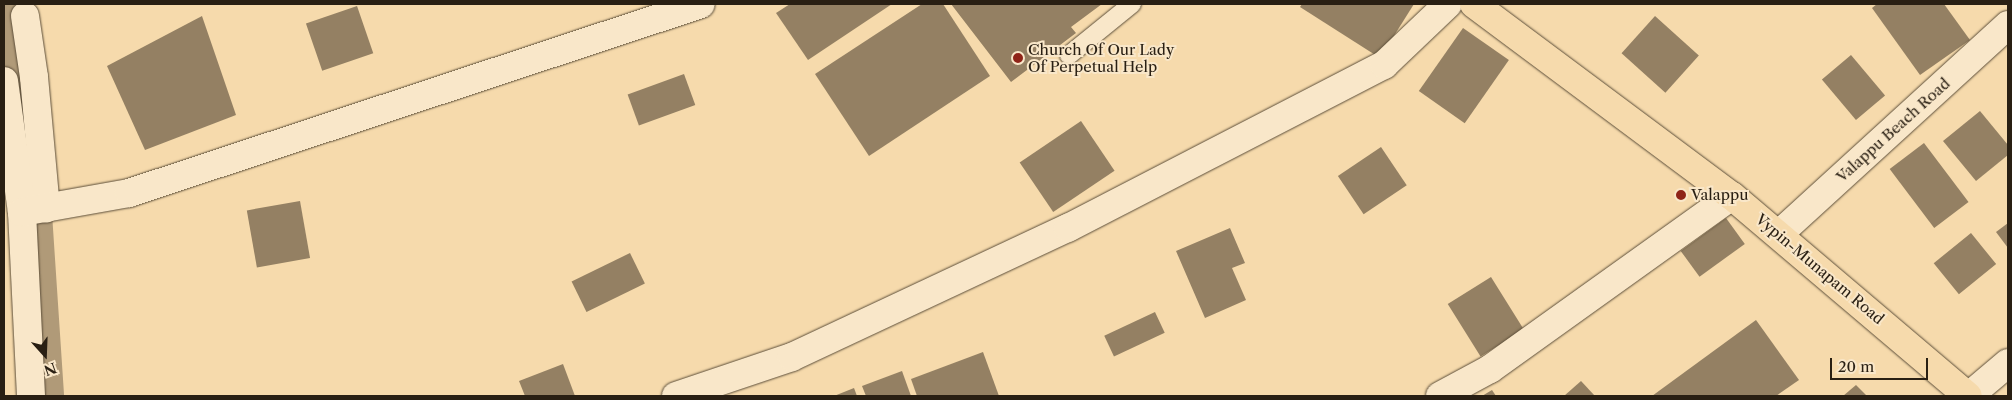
<!DOCTYPE html>
<html>
<head>
<meta charset="utf-8">
<style>
  body { margin:0 }
  #map { position:relative; width:2012px; height:400px; overflow:hidden; background:#f6daac; font-family:"Libre Caslon Text",serif }
  div>[style] { position:absolute }
  .canal>* { height:34px; margin:-17px; padding:0 17px; transform-origin:17px; border-radius:17px; background:#b09a78 }
  .building>* { inset:0; background:#948063; transform-origin:0 0 }
  .roads { filter:drop-shadow(0 0 1px #5c4e39) drop-shadow(0 0 1px #5c4e39) }
  .service>* { height:18px; margin:-9px; padding:0 9px; transform-origin:9px; border-radius:9px; background:#f9e7c9 }
  .minor>* { height:28px; margin:-14px; padding:0 14px; transform-origin:14px; border-radius:14px; background:#f9e7c9 }
  .secondary>* { height:28px; margin:-14px; padding:0 14px; transform-origin:14px; border-radius:14px; background:#f9e7c9 }
  .primary>* { height:28px; margin:-14px; padding:0 14px; transform-origin:14px; border-radius:14px; background:#f6daac }
  .dots>* { width:14px; height:14px; translate:-50% -50%; box-sizing:border-box; border:2px solid #f9e7c9; border-radius:50% }
  span { translate:-50% -50%; white-space:nowrap; text-align:center; line-height:1.15; -webkit-text-stroke:4px #f9e7c9; paint-order:stroke }
  .poi-label { font-size:15px; color:#291f13 }
  .left { translate:0 -50%; text-align:left }
  .street-label { font-size:15px; color:#291f13 }
  .frame { position:absolute; inset:0; border:5px solid #291f13; pointer-events:none }
  .north { position:absolute; left:20px; top:330px; width:50px; height:50px; -webkit-text-stroke:4px #f9e7c9; paint-order:stroke; rotate:160deg; font-size:14px; font-weight:700; line-height:20px; text-align:center; color:#291f13 }
  .north::after { content:''; display:block; margin:auto; width:18px; height:22px; background:#291f13; clip-path:polygon(50% 0,100% 100%,50% 72%,0 100%) }
  .scale { position:absolute; left:1830px; top:358px; width:98px; height:22px; box-sizing:border-box; border:2px solid #291f13; border-top:0; padding-left:6px; font-size:15px; line-height:18px; white-space:nowrap; color:#291f13; -webkit-text-stroke:4px #f9e7c9; paint-order:stroke }
</style>
</head>
<body>
<div id="map">
  <div class="canal">
    <div style="left:8px;top:4px;width:137px;rotate:81.2deg"></div>
    <div style="left:35px;top:214px;width:182px;rotate:86.2deg"></div>
  </div>
  <div class="building">
    <div style="clip-path:polygon(790px 4px,892px 4px,808px 60px,776px 13px)"></div>
    <div style="clip-path:polygon(922px 4px,943px 4px,990px 76px,869px 156px,815px 74px)"></div>
    <div style="clip-path:polygon(951px 4px,1102px 4px,1071px 27px,1076px 33px,1011px 82px)"></div>
    <div style="clip-path:polygon(1302px 4px,1414px 4px,1380px 58px,1300px 7px)"></div>
    <div style="clip-path:polygon(1877px 4px,1944px 4px,1970px 40px,1920px 75px,1872px 8px)"></div>
    <div style="left:357px;top:6px;width:50px;height:54px;rotate:71deg"></div>
    <div style="clip-path:polygon(202px 16px,236px 115px,145px 150px,107px 66px)"></div>
    <div style="left:1655px;top:16px;width:59px;height:50px;rotate:42deg"></div>
    <div style="left:1463px;top:28px;width:56px;height:77px;rotate:35deg"></div>
    <div style="left:1851px;top:55px;width:53px;height:38px;rotate:50deg"></div>
    <div style="left:684px;top:74px;width:33px;height:60px;rotate:70deg"></div>
    <div style="clip-path:polygon(1980px 111px,2008px 145px,2008px 155px,1976px 181px,1943px 141px)"></div>
    <div style="left:1081px;top:121px;width:60px;height:74px;rotate:56deg"></div>
    <div style="left:1924px;top:143px;width:74px;height:43px;rotate:53deg"></div>
    <div style="left:1381px;top:147px;width:46px;height:52px;rotate:56deg"></div>
    <div style="left:300px;top:201px;width:58px;height:54px;rotate:80deg"></div>
    <div style="left:1726px;top:218px;width:32px;height:56px;rotate:54deg"></div>
    <div style="clip-path:polygon(2008px 223px,2008px 248px,1996px 232px)"></div>
    <div style="clip-path:polygon(1230px 228px,1245px 263px,1232px 268px,1246px 300px,1205px 318px,1176px 251px)"></div>
    <div style="left:1971px;top:233px;width:40px;height:48px;rotate:51deg"></div>
    <div style="left:630px;top:253px;width:34px;height:65px;rotate:64deg"></div>
    <div style="left:1491px;top:277px;width:62px;height:51px;rotate:58deg"></div>
    <div style="left:1155px;top:312px;width:23px;height:56px;rotate:65deg"></div>
    <div style="clip-path:polygon(1756px 320px,1799px 380px,1776px 396px,1652px 396px)"></div>
    <div style="clip-path:polygon(983px 352px,999px 396px,917px 396px,911px 379px)"></div>
    <div style="clip-path:polygon(563px 364px,575px 396px,525px 396px,519px 381px)"></div>
    <div style="clip-path:polygon(902px 371px,911px 396px,866px 396px,862px 386px)"></div>
    <div style="clip-path:polygon(1581px 381px,1595px 396px,1564px 396px)"></div>
    <div style="clip-path:polygon(1856px 385px,1867px 396px,1843px 396px)"></div>
    <div style="clip-path:polygon(854px 388px,857px 396px,834px 396px)"></div>
    <div style="clip-path:polygon(1492px 390px,1496px 396px,1482px 396px)"></div>
  </div>
  <div class="roads">
    <div class="service">
      <div style="left:1069px;top:55px;width:81px;rotate:-39deg"></div>
    </div>
    <div class="minor">
      <div style="left:25px;top:16px;width:62px;rotate:81.6deg"></div>
      <div style="left:34px;top:77px;width:132px;rotate:84.8deg"></div>
      <div style="left:4px;top:81px;width:132px;rotate:82.2deg"></div>
      <div style="left:22px;top:212px;width:184px;rotate:87.2deg"></div>
      <div style="left:22px;top:212px;width:109px;rotate:-10.1deg"></div>
      <div style="left:129px;top:193px;width:602px;rotate:-18.28deg"></div>
      <div style="left:676px;top:396px;width:122px;rotate:-18.6deg"></div>
      <div style="left:792px;top:357px;width:305px;rotate:-25.1deg"></div>
      <div style="left:1068px;top:228px;width:356px;rotate:-27.3deg"></div>
      <div style="left:1384px;top:65px;width:88px;rotate:-43.6deg"></div>
      <div style="left:1440px;top:396px;width:57px;rotate:-28.4deg"></div>
      <div style="left:1490px;top:369px;width:297px;rotate:-35.6deg"></div>
      <div style="left:1969px;top:396px;width:51px;rotate:-40.2deg"></div>
    </div>
    <div class="secondary">
      <div style="left:1779px;top:234px;width:310px;rotate:-42.4deg"></div>
    </div>
    <div class="primary">
      <div style="left:1474px;top:4px;width:322px;rotate:36.7deg"></div>
      <div style="left:1732px;top:196px;width:309px;rotate:40.3deg"></div>
    </div>
  </div>
  <div class="dots">
    <div style="left:1018px;top:58px;background:#8f2418"></div>
    <div style="left:1681px;top:195px;background:#8f2418"></div>
  </div>
  <div class="poi-label">
    <span class="left" style="left:1028px;top:58px">Church Of Our Lady<br>Of Perpetual Help</span>
    <span class="left" style="left:1691px;top:195px">Valappu</span>
  </div>
  <div class="street-label">
    <span style="left:1893px;top:130px;rotate:-42deg">Valappu Beach Road</span>
    <span style="left:1820px;top:269px;rotate:40deg">Vypin-Munapam Road</span>
  </div>
  <div class="frame"></div>
  <div class="north">N</div>
  <div class="scale">20 m</div>
</div>
</body>
</html>
